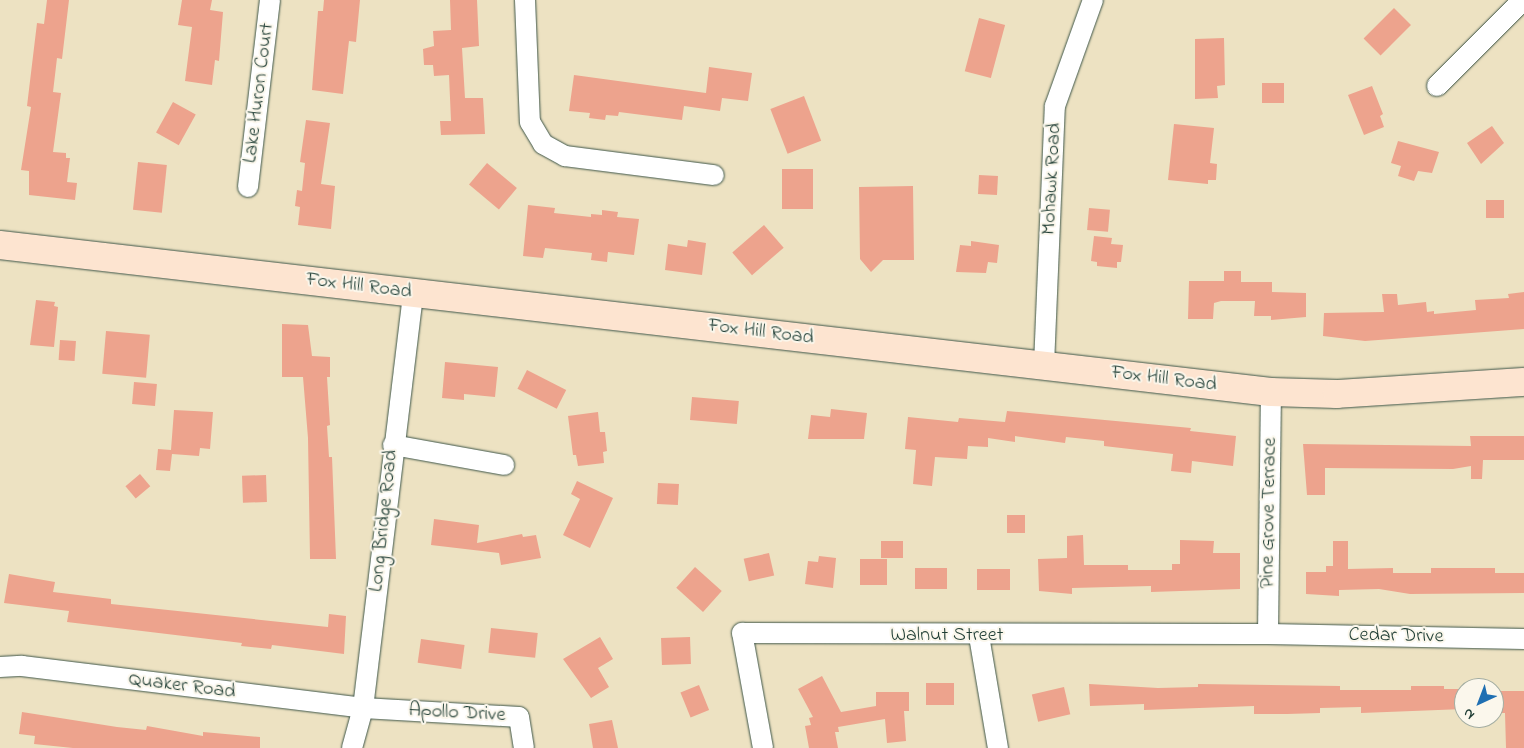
<!DOCTYPE html>
<html>
<head>
<meta charset="utf-8">
<style>
  body { margin:0 }
  #map { position:relative; width:1524px; height:748px; overflow:hidden; background:#ede2c2; font-family:"Indie Flower",sans-serif }
  div>[style] { position:absolute }
  .building>* { inset:0; background:#eda38d; transform-origin:0 0 }
  .roads { filter:drop-shadow(0 0 1px #3e5649) drop-shadow(0 0 1px #3e5649) }
  .street>* { height:20px; margin:-10px; padding:0 10px; transform-origin:10px; border-radius:10px; background:#fff }
  .secondary>* { height:28px; margin:-14px; padding:0 14px; transform-origin:14px; border-radius:14px; background:#fde4d0 }
  span { translate:-50% -50%; white-space:nowrap; text-align:center; line-height:1.15; -webkit-text-stroke:4px #fbf7ec; paint-order:stroke }
  .street-label { font-size:20px; color:#1f3d34 }
  .north { position:absolute; left:1454px; top:678px; width:50px; height:50px; box-sizing:border-box; background:#fbf7ec; border:1px solid #a3ada2; border-radius:50%; rotate:223deg; font-size:14px; font-weight:700; line-height:20px; text-align:center; color:#1f3d34 }
  .north::after { content:''; display:block; margin:auto; width:18px; height:22px; background:#1f6fb2; clip-path:polygon(50% 0,100% 100%,50% 72%,0 100%) }
</style>
</head>
<body>
<div id="map">
  <div class="building">
    <div style="clip-path:polygon(47px 0,69px 0,62px 59px,57px 58px,53px 92px,61px 93px,53px 152px,66px 153px,66px 158px,70px 158px,67px 182px,77px 183px,75px 200px,29px 195px,29px 171px,21px 170px,31px 107px,27px 106px,37px 23px,44px 24px)"></div>
    <div style="clip-path:polygon(182px 0,212px 0,210px 10px,223px 12px,219px 61px,215px 60px,212px 85px,185px 81px,192px 27px,178px 25px)"></div>
    <div style="clip-path:polygon(324px 0,360px 0,356px 42px,349px 41px,343px 94px,312px 90px,318px 11px,323px 11px)"></div>
    <div style="clip-path:polygon(450px 0,477px 0,479px 46px,462px 48px,465px 98px,483px 98px,485px 134px,441px 135px,440px 121px,451px 121px,449px 75px,434px 76px,433px 65px,424px 65px,423px 49px,434px 46px,433px 31px,451px 30px)"></div>
    <div style="left:1394px;top:8px;width:24px;height:43px;rotate:45deg"></div>
    <div style="left:979px;top:18px;width:27px;height:55px;rotate:15deg"></div>
    <div style="clip-path:polygon(1224px 38px,1225px 85px,1217px 86px,1218px 98px,1195px 99px,1195px 39px)"></div>
    <div style="clip-path:polygon(709px 67px,752px 73px,748px 101px,722px 98px,720px 111px,684px 106px,682px 120px,619px 112px,618px 116px,606px 115px,605px 120px,589px 118px,590px 113px,569px 111px,574px 75px,706px 93px)"></div>
    <div style="left:1262px;top:83px;width:22px;height:20px"></div>
    <div style="clip-path:polygon(1372px 86px,1383px 114px,1380px 116px,1384px 127px,1364px 135px,1348px 95px)"></div>
    <div style="left:804px;top:96px;width:48px;height:36px;rotate:69deg"></div>
    <div style="left:173px;top:102px;width:26px;height:35px;rotate:29deg"></div>
    <div style="clip-path:polygon(306px 120px,330px 123px,321px 184px,335px 186px,331px 229px,298px 225px,300px 207px,295px 206px,297px 190px,302px 191px,305px 163px,300px 162px)"></div>
    <div style="clip-path:polygon(1174px 124px,1214px 128px,1210px 163px,1217px 164px,1216px 180px,1208px 180px,1208px 184px,1168px 180px)"></div>
    <div style="clip-path:polygon(1492px 126px,1504px 143px,1481px 164px,1467px 143px)"></div>
    <div style="clip-path:polygon(1398px 141px,1439px 152px,1432px 173px,1418px 171px,1414px 181px,1398px 176px,1401px 166px,1391px 163px)"></div>
    <div style="left:138px;top:162px;width:29px;height:48px;rotate:6deg"></div>
    <div style="left:487px;top:163px;width:39px;height:28px;rotate:40deg"></div>
    <div style="left:813px;top:169px;width:40px;height:31px;rotate:90deg"></div>
    <div style="left:979px;top:175px;width:19px;height:19px;rotate:3deg"></div>
    <div style="clip-path:polygon(913px 186px,914px 260px,883px 260px,871px 272px,860px 259px,859px 187px)"></div>
    <div style="left:1486px;top:200px;width:18px;height:18px"></div>
    <div style="clip-path:polygon(528px 205px,555px 208px,554px 213px,591px 217px,591px 214px,602px 215px,602px 210px,618px 212px,617px 217px,639px 219px,634px 255px,608px 252px,607px 262px,591px 260px,592px 253px,545px 248px,543px 258px,523px 256px)"></div>
    <div style="left:1089px;top:208px;width:21px;height:22px;rotate:5deg"></div>
    <div style="left:764px;top:225px;width:30px;height:42px;rotate:49deg"></div>
    <div style="clip-path:polygon(1094px 236px,1112px 238px,1111px 244px,1123px 245px,1121px 262px,1117px 262px,1117px 268px,1097px 266px,1097px 262px,1091px 261px)"></div>
    <div style="clip-path:polygon(688px 240px,706px 243px,702px 275px,665px 270px,668px 244px,687px 247px)"></div>
    <div style="clip-path:polygon(971px 241px,999px 245px,997px 263px,988px 262px,986px 273px,956px 272px,960px 245px,971px 246px)"></div>
    <div style="clip-path:polygon(1224px 271px,1241px 271px,1241px 282px,1272px 282px,1272px 292px,1306px 293px,1306px 317px,1271px 320px,1271px 316px,1254px 316px,1255px 301px,1221px 301px,1214px 303px,1213px 319px,1188px 319px,1189px 281px,1224px 281px)"></div>
    <div style="clip-path:polygon(1524px 292px,1524px 329px,1365px 341px,1323px 336px,1324px 313px,1384px 312px,1382px 294px,1397px 294px,1398px 305px,1426px 302px,1427px 312px,1434px 311px,1434px 314px,1476px 310px,1475px 300px,1509px 298px,1508px 294px)"></div>
    <div style="clip-path:polygon(36px 300px,55px 302px,54px 306px,58px 307px,54px 347px,30px 345px)"></div>
    <div style="clip-path:polygon(282px 324px,308px 325px,312px 356px,330px 357px,330px 377px,327px 377px,330px 425px,327px 426px,329px 457px,332px 457px,336px 559px,310px 559px,308px 438px,303px 377px,282px 377px)"></div>
    <div style="left:106px;top:331px;width:44px;height:43px;rotate:5deg"></div>
    <div style="left:60px;top:340px;width:16px;height:20px;rotate:4deg"></div>
    <div style="clip-path:polygon(445px 362px,498px 367px,495px 397px,464px 394px,464px 400px,442px 398px)"></div>
    <div style="left:527px;top:370px;width:44px;height:21px;rotate:27deg"></div>
    <div style="left:134px;top:382px;width:23px;height:22px;rotate:5deg"></div>
    <div style="left:692px;top:397px;width:47px;height:23px;rotate:5deg"></div>
    <div style="clip-path:polygon(831px 409px,867px 413px,864px 439px,808px 439px,811px 415px,830px 417px)"></div>
    <div style="clip-path:polygon(174px 410px,213px 412px,210px 449px,200px 448px,199px 456px,172px 454px,170px 471px,156px 470px,158px 449px,171px 450px)"></div>
    <div style="clip-path:polygon(1007px 411px,1191px 428px,1190px 431px,1236px 436px,1233px 466px,1192px 461px,1191px 473px,1171px 471px,1173px 454px,1104px 446px,1104px 441px,1066px 437px,1065px 443px,1015px 436px,1015px 442px,988px 438px,988px 447px,968px 446px,967px 459px,935px 457px,932px 486px,913px 484px,916px 450px,905px 449px,908px 417px,958px 422px,959px 418px,1005px 422px)"></div>
    <div style="clip-path:polygon(598px 412px,600px 432px,605px 432px,607px 451px,603px 452px,604px 463px,578px 466px,576px 455px,573px 455px,568px 416px)"></div>
    <div style="clip-path:polygon(1470px 436px,1524px 436px,1524px 460px,1483px 460px,1482px 479px,1471px 479px,1471px 466px,1453px 469px,1325px 468px,1325px 495px,1307px 495px,1303px 444px,1471px 446px)"></div>
    <div style="left:140px;top:474px;width:16px;height:19px;rotate:50deg"></div>
    <div style="left:266px;top:475px;width:27px;height:24px;rotate:88deg"></div>
    <div style="clip-path:polygon(577px 481px,613px 498px,590px 548px,563px 535px,580px 499px,571px 494px)"></div>
    <div style="left:658px;top:483px;width:21px;height:21px;rotate:3deg"></div>
    <div style="left:1007px;top:515px;width:18px;height:18px"></div>
    <div style="clip-path:polygon(434px 519px,479px 525px,477px 543px,522px 534px,523px 537px,536px 535px,541px 558px,501px 565px,499px 553px,431px 545px)"></div>
    <div style="clip-path:polygon(1083px 535px,1084px 565px,1128px 565px,1128px 570px,1172px 570px,1172px 564px,1180px 564px,1180px 540px,1214px 541px,1213px 553px,1240px 553px,1240px 589px,1151px 592px,1151px 586px,1072px 588px,1072px 594px,1039px 591px,1038px 559px,1067px 558px,1067px 536px)"></div>
    <div style="left:881px;top:541px;width:22px;height:17px"></div>
    <div style="clip-path:polygon(1333px 541px,1348px 541px,1348px 569px,1393px 568px,1393px 573px,1431px 573px,1431px 568px,1495px 568px,1495px 573px,1524px 573px,1524px 593px,1410px 594px,1379px 589px,1339px 590px,1339px 596px,1306px 594px,1306px 572px,1326px 572px,1326px 566px,1333px 566px)"></div>
    <div style="left:769px;top:553px;width:23px;height:26px;rotate:77deg"></div>
    <div style="clip-path:polygon(819px 556px,836px 558px,833px 588px,805px 584px,808px 561px,818px 562px)"></div>
    <div style="left:860px;top:559px;width:27px;height:26px"></div>
    <div style="left:695px;top:567px;width:36px;height:28px;rotate:42deg"></div>
    <div style="left:915px;top:568px;width:32px;height:21px"></div>
    <div style="left:977px;top:569px;width:33px;height:21px"></div>
    <div style="clip-path:polygon(9px 574px,55px 582px,53px 592px,111px 599px,111px 604px,328px 627px,329px 614px,346px 616px,344px 654px,272px 645px,271px 649px,241px 646px,242px 643px,67px 622px,69px 611px,4px 603px)"></div>
    <div style="left:491px;top:628px;width:47px;height:25px;rotate:6deg"></div>
    <div style="clip-path:polygon(600px 637px,613px 659px,598px 668px,609px 687px,591px 698px,563px 659px)"></div>
    <div style="left:690px;top:637px;width:27px;height:29px;rotate:88deg"></div>
    <div style="left:421px;top:639px;width:44px;height:24px;rotate:8deg"></div>
    <div style="clip-path:polygon(822px 676px,841px 712px,876px 706px,876px 692px,909px 692px,909px 711px,904px 711px,906px 741px,887px 743px,885px 719px,838px 727px,839px 732px,835px 732px,838px 748px,809px 748px,805px 726px,811px 725px,809px 718px,813px 717px,798px 689px)"></div>
    <div style="left:926px;top:683px;width:28px;height:22px"></div>
    <div style="clip-path:polygon(1089px 684px,1158px 688px,1198px 687px,1198px 684px,1340px 686px,1340px 690px,1411px 690px,1411px 686px,1444px 686px,1444px 689px,1464px 689px,1464px 709px,1361px 713px,1361px 707px,1320px 708px,1320px 713px,1287px 714px,1254px 714px,1254px 706px,1144px 710px,1144px 704px,1090px 706px)"></div>
    <div style="left:699px;top:685px;width:27px;height:20px;rotate:68deg"></div>
    <div style="left:1064px;top:687px;width:28px;height:33px;rotate:77deg"></div>
    <div style="clip-path:polygon(1494px 691px,1524px 691px,1524px 748px,1506px 748px,1505px 713px,1494px 713px)"></div>
    <div style="clip-path:polygon(22px 712px,117px 727px,146px 730px,147px 726px,203px 736px,203px 732px,260px 737px,260px 748px,73px 748px,34px 744px,35px 736px,19px 734px)"></div>
    <div style="clip-path:polygon(612px 720px,618px 748px,593px 748px,589px 724px)"></div>
  </div>
  <div class="roads">
    <div class="street">
      <div style="left:525px;top:0;width:122px;rotate:87.7deg"></div>
      <div style="left:530px;top:122px;width:26px;rotate:59deg"></div>
      <div style="left:543px;top:144px;width:25px;rotate:29deg"></div>
      <div style="left:565px;top:156px;width:150px;rotate:7.3deg"></div>
      <div style="left:1437px;top:86px;width:122px;rotate:-45deg"></div>
      <div style="left:248px;top:187px;width:188px;rotate:-83.3deg"></div>
      <div style="left:1044px;top:365px;width:259px;rotate:-87.6deg"></div>
      <div style="left:1055px;top:106px;width:113px;rotate:-70.3deg"></div>
      <div style="left:393px;top:445px;width:113px;rotate:10.2deg"></div>
      <div style="left:1268px;top:634px;width:242px;rotate:-89.3deg"></div>
      <div style="left:979px;top:636px;width:114px;rotate:80.4deg"></div>
      <div style="left:0;top:667px;width:22px;rotate:-3deg"></div>
      <div style="left:22px;top:666px;width:344px;rotate:7deg"></div>
      <div style="left:363px;top:708px;width:156px;rotate:3.3deg"></div>
      <div style="left:519px;top:717px;width:31px;rotate:81deg"></div>
      <div style="left:352px;top:748px;width:41px;rotate:-74.6deg"></div>
      <div style="left:363px;top:708px;width:418px;rotate:-83.1deg"></div>
      <div style="left:763px;top:748px;width:117px;rotate:-100.3deg"></div>
      <div style="left:742px;top:633px;width:526px;rotate:0.11deg"></div>
      <div style="left:1268px;top:634px;width:256px;rotate:1.1deg"></div>
    </div>
    <div class="secondary">
      <div style="left:0;top:245px;width:1279px;rotate:6.6deg"></div>
      <div style="left:1271px;top:392px;width:66px;rotate:1.7deg"></div>
      <div style="left:1337px;top:394px;width:187px;rotate:-3.7deg"></div>
    </div>
  </div>
  <div class="street-label">
    <span style="left:259px;top:93px;rotate:-83deg">Lake Huron Court</span>
    <span style="left:1052px;top:179px;rotate:-87deg">Mohawk Road</span>
    <span style="left:359px;top:286px;rotate:7deg">Fox Hill Road</span>
    <span style="left:761px;top:332px;rotate:7deg">Fox Hill Road</span>
    <span style="left:1164px;top:379px;rotate:7deg">Fox Hill Road</span>
    <span style="left:1269px;top:513px;rotate:-89deg">Pine Grove Terrace</span>
    <span style="left:384px;top:521px;rotate:-84deg">Long Bridge Road</span>
    <span style="left:947px;top:635px">Walnut Street</span>
    <span style="left:1396px;top:636px;rotate:1deg">Cedar Drive</span>
    <span style="left:182px;top:686px;rotate:7deg">Quaker Road</span>
    <span style="left:457px;top:713px;rotate:3deg">Apollo Drive</span>
  </div>
  <div class="north">N</div>
</div>
</body>
</html>
